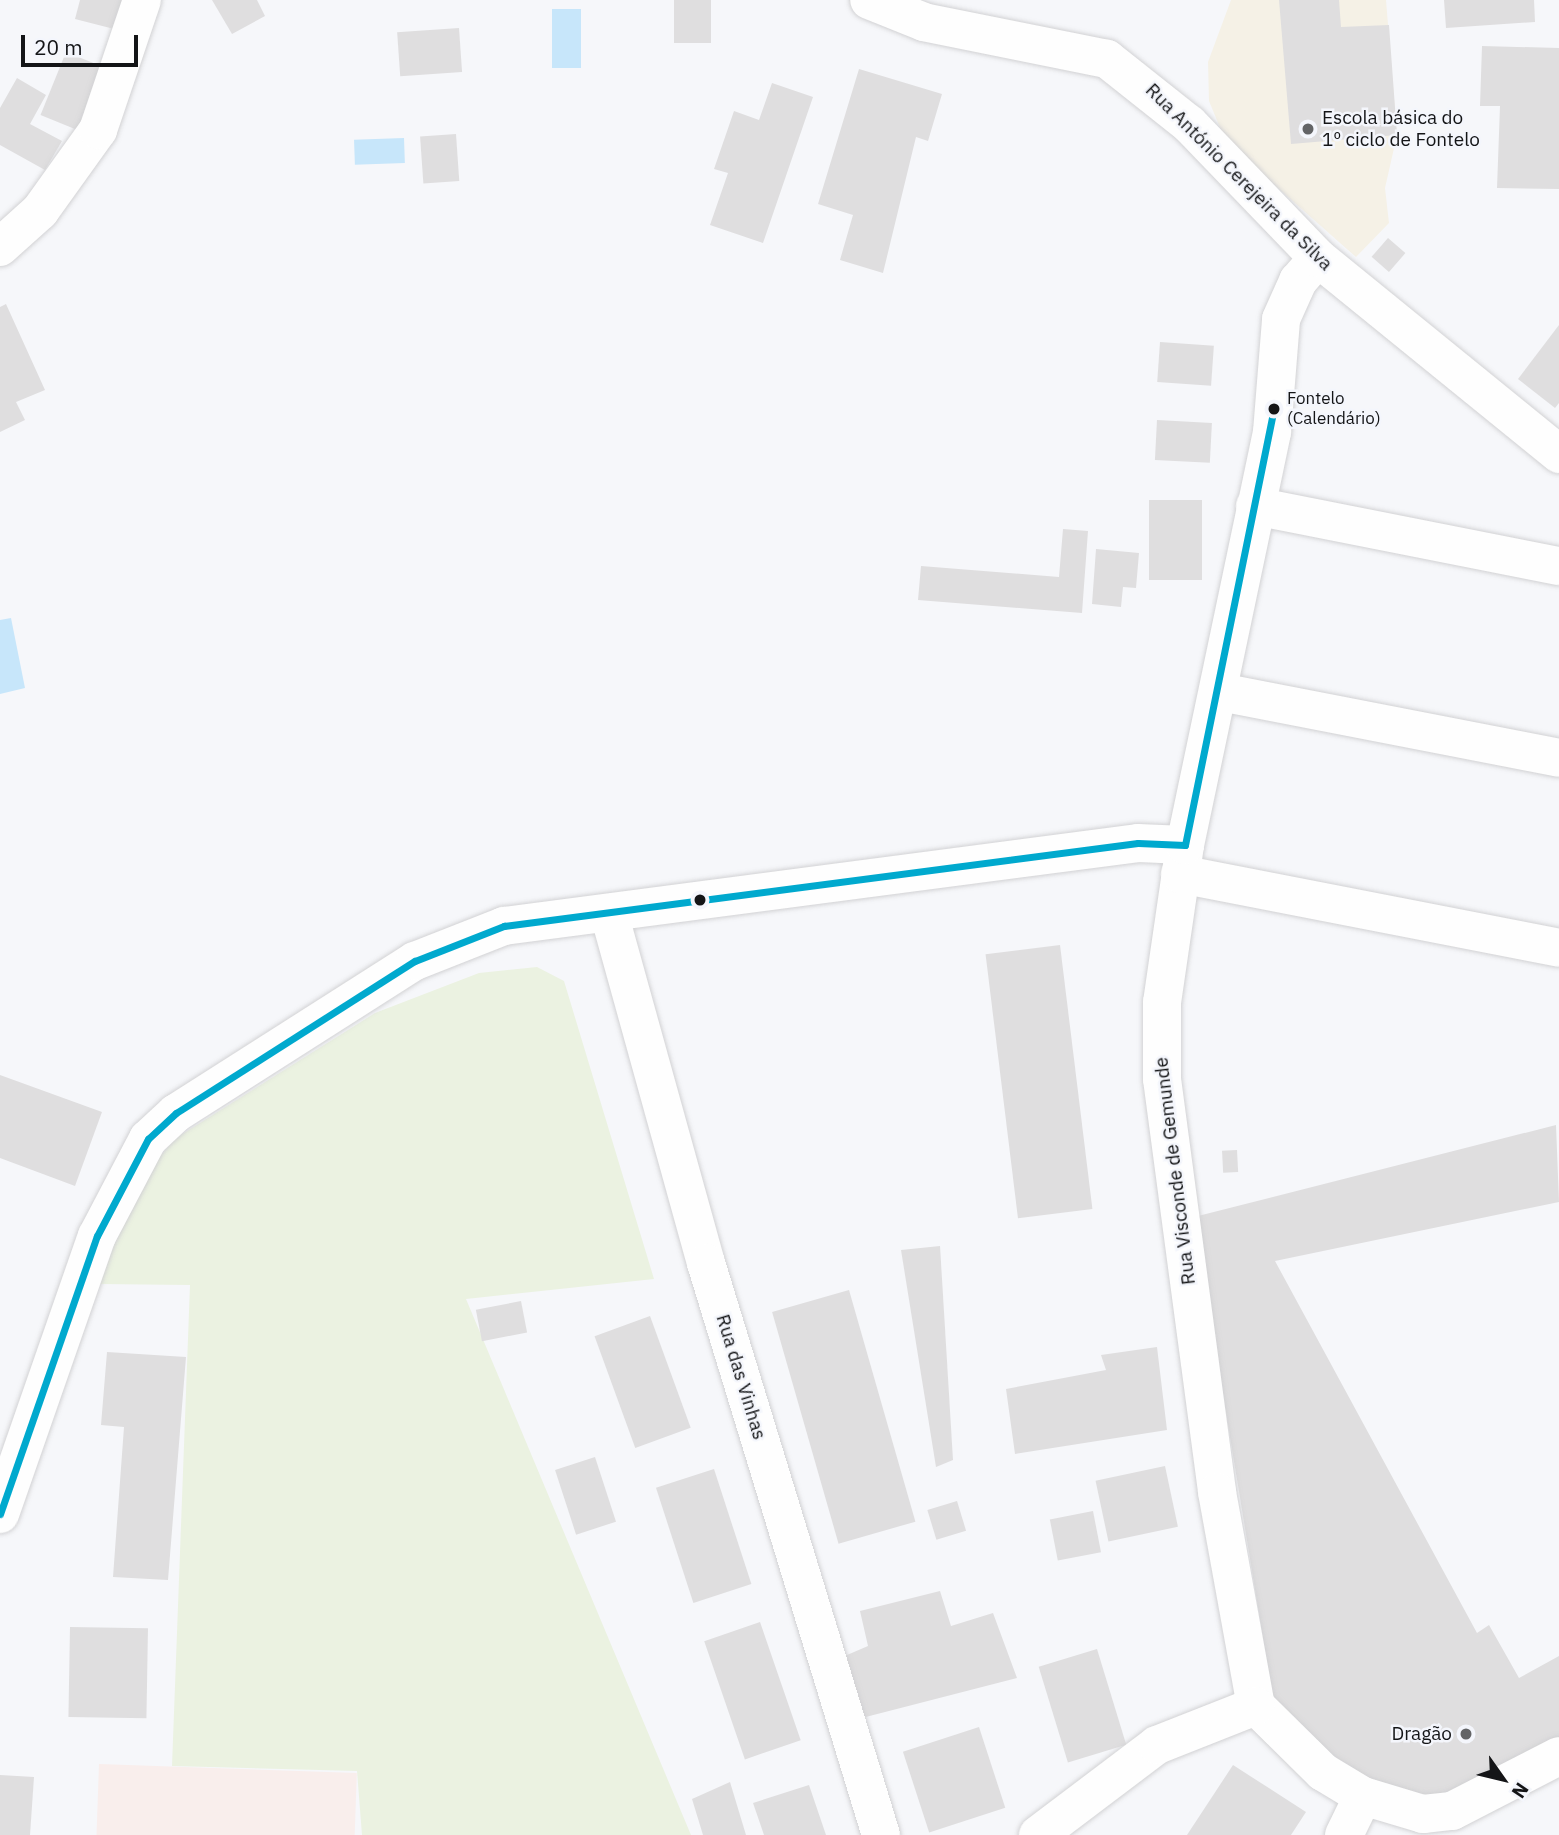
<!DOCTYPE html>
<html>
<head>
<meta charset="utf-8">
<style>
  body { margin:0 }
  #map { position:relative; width:1559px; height:1835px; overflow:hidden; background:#f6f7fa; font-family:"IBM Plex Sans",sans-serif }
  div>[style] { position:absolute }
  .industrial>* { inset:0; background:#f9eeec; transform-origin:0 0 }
  .education>* { inset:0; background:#f5f1e6 }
  .green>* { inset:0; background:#ebf2e1 }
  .water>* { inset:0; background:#c7e6fa; transform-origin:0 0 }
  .building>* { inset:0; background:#dfdedf; transform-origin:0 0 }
  .roads { filter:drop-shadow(0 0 2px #d2d2d4) drop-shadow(0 0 2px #d2d2d4) }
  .minor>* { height:38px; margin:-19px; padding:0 19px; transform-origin:19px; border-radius:19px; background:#fefefe }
  .tertiary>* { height:38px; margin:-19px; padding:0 19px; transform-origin:19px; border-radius:19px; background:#fefefe }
  .bus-1>* { height:7px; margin:-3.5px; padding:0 3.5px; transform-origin:3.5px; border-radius:3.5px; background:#00a9ce }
  .dots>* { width:19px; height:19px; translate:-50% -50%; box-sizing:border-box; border:4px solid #f4f6fc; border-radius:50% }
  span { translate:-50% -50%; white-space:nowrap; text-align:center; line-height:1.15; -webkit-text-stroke:5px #f4f6fc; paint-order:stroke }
  .bus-label { font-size:17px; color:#141517 }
  .left { translate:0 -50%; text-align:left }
  .poi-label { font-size:19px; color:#141517 }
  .right { translate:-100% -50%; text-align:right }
  .street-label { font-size:19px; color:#141517 }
  .north { position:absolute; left:1468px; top:1744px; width:70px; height:70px; -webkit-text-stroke:5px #f4f6fc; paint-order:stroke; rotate:124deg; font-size:19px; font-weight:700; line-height:28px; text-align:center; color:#141517 }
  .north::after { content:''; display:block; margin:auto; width:24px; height:32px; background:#141517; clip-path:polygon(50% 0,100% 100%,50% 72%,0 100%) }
  .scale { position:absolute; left:21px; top:35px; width:117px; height:32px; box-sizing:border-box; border:4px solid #141517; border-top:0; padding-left:9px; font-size:21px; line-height:24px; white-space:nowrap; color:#141517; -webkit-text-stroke:5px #f4f6fc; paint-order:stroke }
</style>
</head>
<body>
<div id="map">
  <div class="industrial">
    <div style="left:99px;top:1764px;width:258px;height:71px;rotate:2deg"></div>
  </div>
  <div class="education">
    <div style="clip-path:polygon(1231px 0,1386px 0,1397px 135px,1385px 188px,1389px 223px,1356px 257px,1226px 142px,1209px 101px,1208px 62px)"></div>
  </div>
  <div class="green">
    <div style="clip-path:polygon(537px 967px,564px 981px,654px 1279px,466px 1299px,691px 1835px,362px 1835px,357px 1771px,172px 1766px,190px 1285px,99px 1284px,140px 1179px,176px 1138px,375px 1013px,479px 973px)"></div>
  </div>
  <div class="water">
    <div style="left:552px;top:9px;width:29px;height:59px"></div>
    <div style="left:404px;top:138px;width:25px;height:50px;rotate:88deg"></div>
    <div style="clip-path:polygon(11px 618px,25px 688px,0 694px,0 620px)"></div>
  </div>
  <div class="building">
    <div style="clip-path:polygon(80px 0,127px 0,118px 30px,75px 19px)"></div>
    <div style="clip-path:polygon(212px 0,257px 0,265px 16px,232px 34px)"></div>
    <div style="left:674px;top:0;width:37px;height:43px"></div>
    <div style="clip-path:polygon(1279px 0,1339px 0,1341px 27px,1389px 25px,1397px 135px,1291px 144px)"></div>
    <div style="clip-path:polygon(1444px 0,1534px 0,1535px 22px,1446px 28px)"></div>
    <div style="left:459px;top:28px;width:44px;height:62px;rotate:86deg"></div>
    <div style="clip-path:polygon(1482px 46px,1559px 48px,1559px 189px,1497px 188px,1500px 106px,1480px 106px)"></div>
    <div style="left:66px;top:52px;width:45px;height:68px;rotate:22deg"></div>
    <div style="clip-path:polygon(859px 69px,942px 94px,928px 141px,916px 137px,883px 273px,840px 260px,853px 215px,818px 204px)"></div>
    <div style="clip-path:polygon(17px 78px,46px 95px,30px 124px,62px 141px,45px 170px,0 145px,0 108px)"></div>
    <div style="clip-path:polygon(772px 83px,813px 97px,763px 243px,710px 225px,728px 173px,714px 169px,734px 111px,759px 120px)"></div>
    <div style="left:456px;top:134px;width:47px;height:36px;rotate:86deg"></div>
    <div style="left:1388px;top:238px;width:23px;height:25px;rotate:41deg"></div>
    <div style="clip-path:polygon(6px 304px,45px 390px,16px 402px,25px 420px,0 432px,0 307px)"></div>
    <div style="clip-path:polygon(1559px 325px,1559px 403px,1555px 408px,1518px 379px)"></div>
    <div style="left:1160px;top:342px;width:54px;height:40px;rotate:4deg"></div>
    <div style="left:1157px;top:420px;width:55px;height:40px;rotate:3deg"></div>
    <div style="left:1149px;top:500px;width:53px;height:80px"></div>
    <div style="clip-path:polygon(1063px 529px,1088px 531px,1082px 613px,918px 600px,921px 566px,1059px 577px)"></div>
    <div style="clip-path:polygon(1096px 549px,1139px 553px,1136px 588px,1123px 587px,1121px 607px,1092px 604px)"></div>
    <div style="left:1060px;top:945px;width:266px;height:75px;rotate:83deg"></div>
    <div style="clip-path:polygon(0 1075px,102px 1112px,75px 1186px,0 1158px)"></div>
    <div style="clip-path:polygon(1556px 1125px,1559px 1202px,1275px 1261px,1477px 1633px,1489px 1625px,1519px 1678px,1559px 1656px,1559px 1746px,1446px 1803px,1351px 1780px,1273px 1699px,1194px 1217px)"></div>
    <div style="left:1237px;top:1150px;width:22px;height:15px;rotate:87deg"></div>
    <div style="clip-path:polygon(940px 1246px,953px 1460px,936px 1467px,901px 1250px)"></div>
    <div style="left:849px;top:1290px;width:241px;height:80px;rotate:74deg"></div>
    <div style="left:521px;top:1301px;width:32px;height:46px;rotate:79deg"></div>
    <div style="left:650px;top:1316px;width:119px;height:59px;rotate:70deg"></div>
    <div style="clip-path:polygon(1157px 1347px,1167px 1430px,1015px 1454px,1006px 1389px,1106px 1370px,1101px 1355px)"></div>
    <div style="clip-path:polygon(107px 1352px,186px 1357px,168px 1580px,113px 1577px,124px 1427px,101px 1425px)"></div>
    <div style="left:595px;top:1457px;width:68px;height:42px;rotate:72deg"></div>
    <div style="left:1165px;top:1466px;width:62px;height:71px;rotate:78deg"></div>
    <div style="left:714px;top:1469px;width:121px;height:61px;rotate:72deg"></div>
    <div style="left:957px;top:1501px;width:31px;height:31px;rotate:73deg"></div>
    <div style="left:1093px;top:1511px;width:42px;height:44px;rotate:79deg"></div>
    <div style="clip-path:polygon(940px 1591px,951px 1626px,993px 1613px,1017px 1678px,854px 1720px,840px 1658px,868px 1646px,860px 1611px)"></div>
    <div style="left:760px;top:1622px;width:125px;height:59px;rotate:71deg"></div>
    <div style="left:70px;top:1627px;width:78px;height:90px;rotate:1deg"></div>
    <div style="left:1097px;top:1649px;width:100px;height:61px;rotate:73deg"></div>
    <div style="left:979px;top:1727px;width:85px;height:80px;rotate:72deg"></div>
    <div style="clip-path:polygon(1233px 1765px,1306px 1812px,1291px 1835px,1187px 1835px)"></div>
    <div style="clip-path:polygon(0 1775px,34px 1777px,30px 1835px,0 1835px)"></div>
    <div style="clip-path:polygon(730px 1782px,746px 1835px,703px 1835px,692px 1799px)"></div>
    <div style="clip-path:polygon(809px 1785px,826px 1835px,764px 1835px,753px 1803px)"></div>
  </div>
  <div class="roads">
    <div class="minor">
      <div style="left:0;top:247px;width:54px;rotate:-42deg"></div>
      <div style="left:40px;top:211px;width:100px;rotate:-54.4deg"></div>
      <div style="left:98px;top:130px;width:137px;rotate:-71.3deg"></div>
      <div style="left:1318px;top:258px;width:311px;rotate:39.1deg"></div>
      <div style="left:1255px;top:506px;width:310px;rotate:11.2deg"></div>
      <div style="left:1220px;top:692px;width:345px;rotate:11deg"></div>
      <div style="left:1185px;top:845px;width:159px;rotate:98.3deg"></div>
      <div style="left:1162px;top:1002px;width:77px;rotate:90deg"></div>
      <div style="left:1162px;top:1079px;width:417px;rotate:82.4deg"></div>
      <div style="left:1217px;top:1492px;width:218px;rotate:79.7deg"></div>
      <div style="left:1256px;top:1706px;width:94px;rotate:44.6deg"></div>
      <div style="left:1323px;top:1772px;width:47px;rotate:31deg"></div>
      <div style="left:1363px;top:1796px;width:63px;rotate:16.7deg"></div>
      <div style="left:1423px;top:1814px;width:29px;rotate:-6deg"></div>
      <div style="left:1452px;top:1811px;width:120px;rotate:-27.2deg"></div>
      <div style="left:1180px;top:874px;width:386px;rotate:11deg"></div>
      <div style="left:610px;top:917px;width:359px;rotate:74.5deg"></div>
      <div style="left:706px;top:1263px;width:598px;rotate:72.99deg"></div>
      <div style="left:1038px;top:1835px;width:149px;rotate:-37.1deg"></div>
      <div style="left:1157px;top:1745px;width:106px;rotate:-21.5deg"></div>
      <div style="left:1344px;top:1835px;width:43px;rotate:-64deg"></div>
    </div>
    <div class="tertiary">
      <div style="left:0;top:1514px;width:294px;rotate:-70.8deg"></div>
      <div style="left:97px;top:1236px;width:110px;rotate:-62.3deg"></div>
      <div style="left:148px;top:1139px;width:38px;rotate:-43deg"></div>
      <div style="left:176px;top:1113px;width:283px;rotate:-32.5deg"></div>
      <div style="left:415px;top:961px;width:96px;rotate:-21.5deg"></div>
      <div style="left:504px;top:926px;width:639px;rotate:-7.46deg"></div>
      <div style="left:1138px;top:843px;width:47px;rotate:2.4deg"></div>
      <div style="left:1185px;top:845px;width:422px;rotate:-78.1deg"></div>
      <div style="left:1272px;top:432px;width:113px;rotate:-85.4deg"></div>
      <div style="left:1281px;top:319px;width:42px;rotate:-65.9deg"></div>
      <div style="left:1298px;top:281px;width:30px;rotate:-49deg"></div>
      <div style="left:1318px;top:258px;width:186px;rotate:-133.9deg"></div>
      <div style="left:1189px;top:124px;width:105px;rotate:-141.6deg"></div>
      <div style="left:1107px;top:59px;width:187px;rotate:-168.6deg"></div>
      <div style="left:924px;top:22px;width:59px;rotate:-158.2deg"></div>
    </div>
  </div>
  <div class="bus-1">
    <div style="left:1185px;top:845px;width:445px;rotate:-78.5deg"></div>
    <div style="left:0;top:1514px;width:294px;rotate:-70.8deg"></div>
    <div style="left:97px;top:1236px;width:110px;rotate:-62.3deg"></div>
    <div style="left:148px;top:1139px;width:38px;rotate:-43deg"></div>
    <div style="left:176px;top:1113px;width:283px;rotate:-32.5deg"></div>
    <div style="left:415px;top:961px;width:96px;rotate:-21.5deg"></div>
    <div style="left:504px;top:926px;width:639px;rotate:-7.46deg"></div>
    <div style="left:1138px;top:843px;width:47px;rotate:2.4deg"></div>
  </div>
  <div class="dots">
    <div style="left:1308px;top:129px;background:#636466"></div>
    <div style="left:1274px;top:409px;background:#141517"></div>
    <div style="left:700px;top:900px;background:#141517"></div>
    <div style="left:1466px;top:1734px;background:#636466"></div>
  </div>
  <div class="bus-label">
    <span class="left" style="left:1287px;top:409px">Fontelo<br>(Calendário)</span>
  </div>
  <div class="poi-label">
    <span class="left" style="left:1322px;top:129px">Escola básica do<br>1º ciclo de Fontelo</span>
    <span class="right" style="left:1452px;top:1734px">Dragão</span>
  </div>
  <div class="street-label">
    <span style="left:1239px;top:177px;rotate:45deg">Rua António Cerejeira da Silva</span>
    <span style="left:1175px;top:1171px;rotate:-97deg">Rua Visconde de Gemunde</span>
    <span style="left:741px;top:1377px;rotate:73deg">Rua das Vinhas</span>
  </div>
  <div class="north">N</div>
  <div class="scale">20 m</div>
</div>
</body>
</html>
